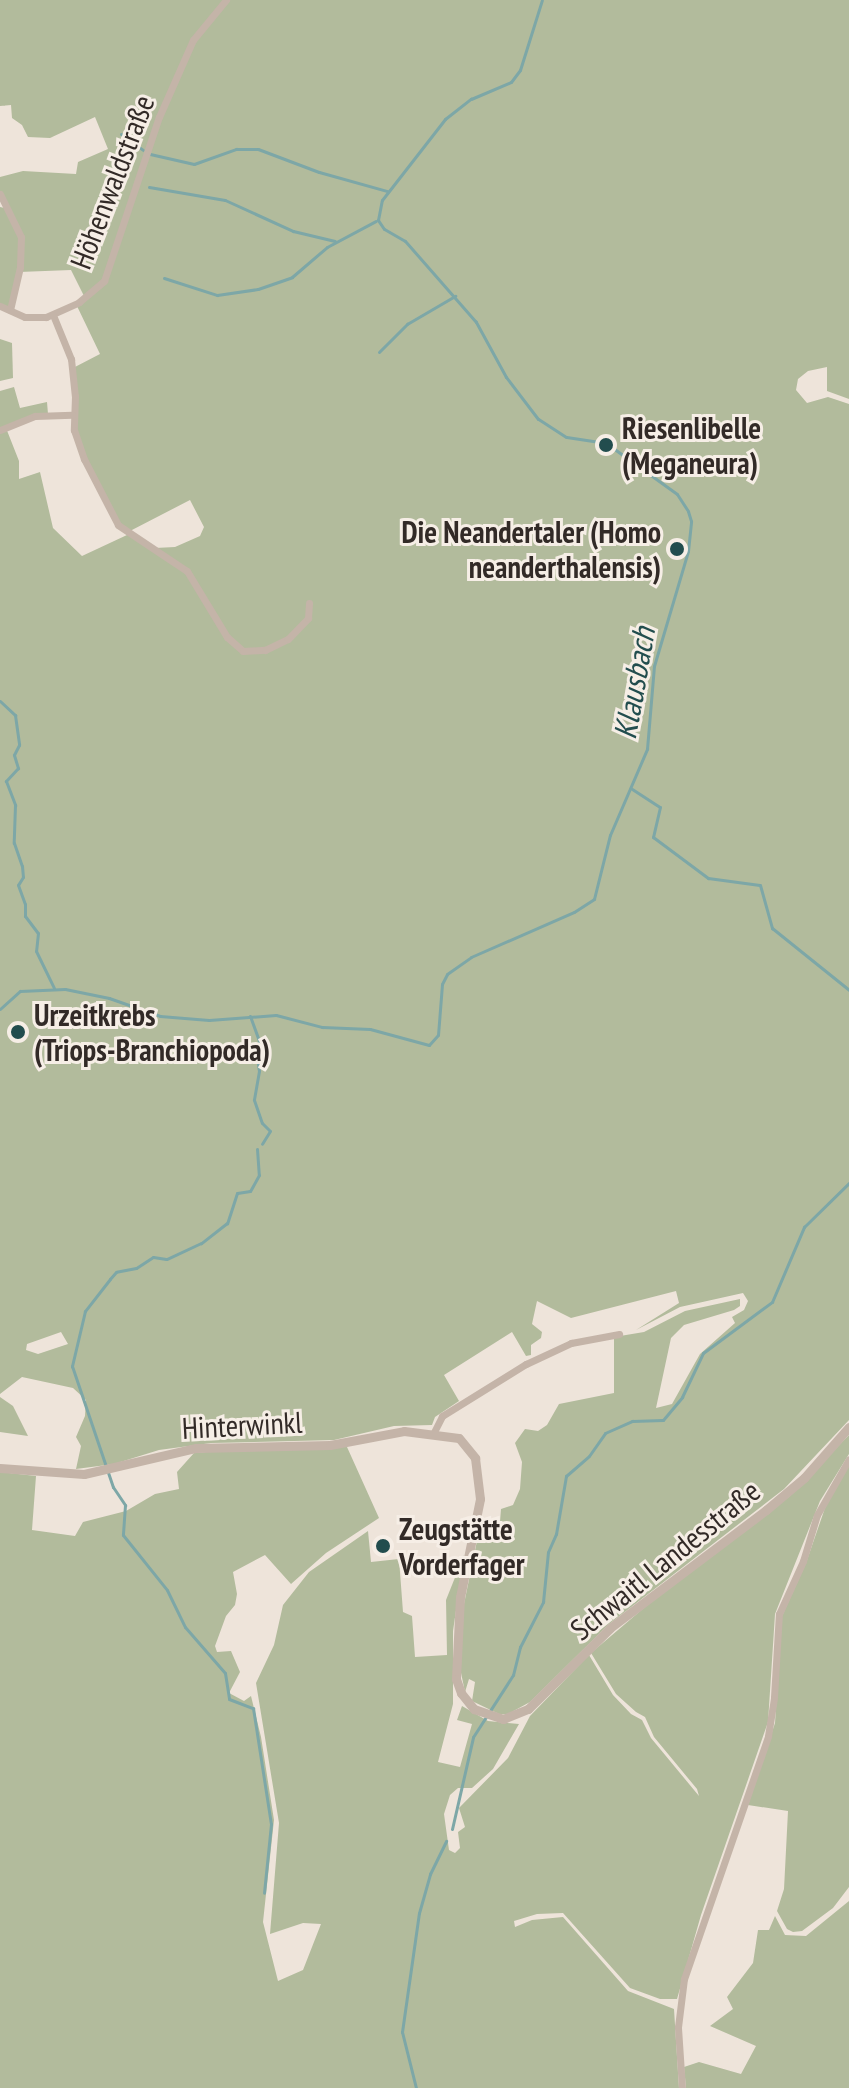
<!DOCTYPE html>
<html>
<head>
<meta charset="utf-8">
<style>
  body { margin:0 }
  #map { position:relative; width:849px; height:2088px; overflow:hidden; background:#eee4da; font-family:"PT Sans Narrow",sans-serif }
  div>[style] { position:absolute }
  .green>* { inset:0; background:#b2bb9c }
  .stream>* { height:3px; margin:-1.5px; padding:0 1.5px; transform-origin:1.5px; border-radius:1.5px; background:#7da7a7 }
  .minor>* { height:7px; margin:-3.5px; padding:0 3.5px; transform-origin:3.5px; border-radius:3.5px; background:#c4b4a8 }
  .tertiary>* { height:9px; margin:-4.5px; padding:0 4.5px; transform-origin:4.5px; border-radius:4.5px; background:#c4b4a8 }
  .dots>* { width:22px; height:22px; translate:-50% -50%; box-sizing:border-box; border:4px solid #f6eee6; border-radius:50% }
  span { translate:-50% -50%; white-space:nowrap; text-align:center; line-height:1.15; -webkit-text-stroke:6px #f6eee6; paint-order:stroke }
  .street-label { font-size:30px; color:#322a27 }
  .poi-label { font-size:30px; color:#322a27; font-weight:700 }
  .left { translate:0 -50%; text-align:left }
  .right { translate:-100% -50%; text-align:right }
  .water-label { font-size:32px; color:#224d4e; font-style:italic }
</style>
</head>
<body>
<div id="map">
  <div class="green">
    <div style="clip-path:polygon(evenodd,0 0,849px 0,849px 399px,827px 391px,827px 367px,808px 371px,798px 379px,796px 390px,807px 403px,828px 397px,849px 404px,849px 1420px,784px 1489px,608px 1625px,530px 1702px,508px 1714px,499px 1714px,472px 1701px,475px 1682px,469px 1679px,465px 1692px,459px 1663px,464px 1604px,478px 1536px,499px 1535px,501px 1509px,513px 1505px,520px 1489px,522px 1462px,515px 1443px,525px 1429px,538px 1431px,547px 1425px,559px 1404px,614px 1393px,614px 1337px,644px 1332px,685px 1311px,740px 1299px,740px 1306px,734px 1310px,684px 1325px,671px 1338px,656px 1408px,672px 1404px,700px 1354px,735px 1323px,732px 1317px,744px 1310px,748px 1301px,743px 1293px,680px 1307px,636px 1330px,679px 1303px,676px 1291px,571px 1318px,537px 1301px,532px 1324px,542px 1332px,541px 1338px,531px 1345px,531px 1355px,526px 1356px,512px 1332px,444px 1375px,459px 1401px,435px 1417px,432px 1425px,394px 1426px,334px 1440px,211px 1443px,159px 1450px,114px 1464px,76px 1469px,81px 1446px,76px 1437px,85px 1416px,86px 1400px,73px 1388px,22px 1377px,0 1394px,0 391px,14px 387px,20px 408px,47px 402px,48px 414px,6px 428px,19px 461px,19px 479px,40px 472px,53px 528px,82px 556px,127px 535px,118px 525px,72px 426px,73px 368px,100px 354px,76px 304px,85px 298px,71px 270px,19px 272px,10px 310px,0 306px,0 207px,9px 209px,0 194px,0 177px,23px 171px,76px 174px,78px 162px,108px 149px,95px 117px,50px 138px,28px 137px,22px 125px,12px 118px,11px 105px,0 106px,0 0,190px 500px,204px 527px,200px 536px,175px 547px,155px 548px,130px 531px,190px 500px,0 0,61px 1332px,68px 1344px,38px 1354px,26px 1350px,27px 1344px,61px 1332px)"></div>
    <div style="clip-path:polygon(0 339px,12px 343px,13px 378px,0 381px)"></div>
    <div style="clip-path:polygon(0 1397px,13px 1406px,28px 1436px,0 1432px)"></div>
    <div style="clip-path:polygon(849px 1435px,849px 1454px,820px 1501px,775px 1614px,768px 1722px,701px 1915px,677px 1999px,660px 1999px,630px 1988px,563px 1913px,537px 1914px,514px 1921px,515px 1927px,532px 1920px,563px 1917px,628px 1991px,674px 2009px,679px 2088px,0 2088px,0 1472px,36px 1476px,32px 1530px,75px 1536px,83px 1522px,126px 1511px,155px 1494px,179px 1489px,177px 1472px,194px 1453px,268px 1447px,347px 1447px,379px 1518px,326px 1553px,291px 1584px,265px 1555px,233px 1572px,237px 1594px,235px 1605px,226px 1616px,215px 1646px,217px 1652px,231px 1651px,240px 1672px,229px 1693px,244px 1701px,251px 1696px,261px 1737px,274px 1820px,263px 1922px,278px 1981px,303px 1970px,321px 1924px,303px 1923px,270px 1934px,279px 1823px,256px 1683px,274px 1645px,283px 1605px,309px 1572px,368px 1531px,371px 1562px,399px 1559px,403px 1612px,412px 1616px,415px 1657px,447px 1655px,446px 1600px,464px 1555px,453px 1631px,453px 1704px,438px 1762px,460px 1767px,472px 1724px,457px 1720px,462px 1706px,488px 1721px,519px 1724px,493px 1769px,472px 1788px,458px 1788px,450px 1795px,444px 1814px,449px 1850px,455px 1853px,460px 1848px,458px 1832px,465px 1827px,459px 1808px,508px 1758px,530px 1716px,589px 1655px,613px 1695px,631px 1714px,642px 1720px,651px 1738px,699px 1796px,697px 1789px,654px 1737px,645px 1717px,636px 1712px,616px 1694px,591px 1653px,645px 1607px,790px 1496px)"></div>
    <div style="clip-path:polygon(849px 1464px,849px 1887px,833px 1908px,802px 1931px,793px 1932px,787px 1929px,777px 1911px,784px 1889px,788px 1811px,748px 1805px,775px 1723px,782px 1616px,806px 1563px,825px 1508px)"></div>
    <div style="clip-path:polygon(849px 1901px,849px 2088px,686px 2088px,684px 2067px,699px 2062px,741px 2074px,756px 2046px,710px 2026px,733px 2009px,727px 1997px,753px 1963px,758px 1930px,769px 1930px,775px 1916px,785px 1935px,806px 1936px)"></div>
  </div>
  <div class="stream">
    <div style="left:121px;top:134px;width:27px;rotate:36deg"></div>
    <div style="left:150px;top:154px;width:45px;rotate:12.8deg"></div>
    <div style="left:194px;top:164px;width:45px;rotate:-19.7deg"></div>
    <div style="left:236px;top:149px;width:22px"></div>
    <div style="left:258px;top:149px;width:65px;rotate:20.7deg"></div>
    <div style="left:319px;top:172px;width:71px;rotate:15.6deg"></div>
    <div style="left:149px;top:187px;width:77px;rotate:9.7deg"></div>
    <div style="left:225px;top:200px;width:75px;rotate:24.5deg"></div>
    <div style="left:293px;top:231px;width:43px;rotate:13.4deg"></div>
    <div style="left:164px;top:278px;width:56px;rotate:17.8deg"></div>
    <div style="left:217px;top:295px;width:41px;rotate:-8.3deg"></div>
    <div style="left:258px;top:289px;width:36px;rotate:-19deg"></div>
    <div style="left:292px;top:277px;width:46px;rotate:-40.6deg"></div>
    <div style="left:327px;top:247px;width:55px;rotate:-28deg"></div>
    <div style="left:379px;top:352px;width:40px;rotate:-45deg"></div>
    <div style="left:407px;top:324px;width:56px;rotate:-30.3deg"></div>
    <div style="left:0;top:701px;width:21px;rotate:43deg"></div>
    <div style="left:15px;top:715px;width:30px;rotate:82deg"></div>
    <div style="left:19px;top:745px;width:11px;rotate:117deg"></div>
    <div style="left:14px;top:755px;width:14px;rotate:73deg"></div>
    <div style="left:18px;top:768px;width:18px;rotate:133deg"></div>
    <div style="left:6px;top:781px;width:26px;rotate:69deg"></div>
    <div style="left:15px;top:805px;width:38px;rotate:92deg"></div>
    <div style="left:14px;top:843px;width:24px;rotate:71deg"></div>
    <div style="left:22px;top:866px;width:11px;rotate:85deg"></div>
    <div style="left:23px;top:877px;width:9px;rotate:122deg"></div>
    <div style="left:18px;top:885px;width:20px;rotate:70deg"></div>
    <div style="left:25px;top:904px;width:12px;rotate:90deg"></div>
    <div style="left:25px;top:916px;width:21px;rotate:53deg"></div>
    <div style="left:38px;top:933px;width:18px;rotate:96deg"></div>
    <div style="left:36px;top:951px;width:41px;rotate:64.1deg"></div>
    <div style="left:632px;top:789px;width:33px;rotate:33deg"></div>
    <div style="left:660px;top:807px;width:31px;rotate:103deg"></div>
    <div style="left:653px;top:837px;width:69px;rotate:36.7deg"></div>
    <div style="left:708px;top:878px;width:52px;rotate:7.7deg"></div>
    <div style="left:760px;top:885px;width:45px;rotate:74.4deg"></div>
    <div style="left:772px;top:928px;width:99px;rotate:38.8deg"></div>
    <div style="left:0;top:1009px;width:27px;rotate:-42deg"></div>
    <div style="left:20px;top:991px;width:45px;rotate:-2.5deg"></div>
    <div style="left:65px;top:989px;width:45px;rotate:11.6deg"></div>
    <div style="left:109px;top:998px;width:54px;rotate:19.4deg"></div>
    <div style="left:160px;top:1016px;width:49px;rotate:4.7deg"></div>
    <div style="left:209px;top:1020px;width:67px;rotate:-4.3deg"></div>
    <div style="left:276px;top:1015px;width:48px;rotate:14.6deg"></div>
    <div style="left:322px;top:1027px;width:48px;rotate:2.4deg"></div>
    <div style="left:370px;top:1029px;width:61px;rotate:15.2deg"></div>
    <div style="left:429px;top:1045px;width:13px;rotate:-48deg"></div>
    <div style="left:438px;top:1035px;width:51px;rotate:-85.5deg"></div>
    <div style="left:442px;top:984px;width:11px;rotate:-63deg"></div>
    <div style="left:447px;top:974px;width:29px;rotate:-35deg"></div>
    <div style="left:471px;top:957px;width:112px;rotate:-23.6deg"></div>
    <div style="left:574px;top:912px;width:24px;rotate:-33deg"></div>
    <div style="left:594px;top:899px;width:66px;rotate:-76deg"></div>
    <div style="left:610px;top:835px;width:94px;rotate:-66.7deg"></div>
    <div style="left:647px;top:749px;width:83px;rotate:-85.2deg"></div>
    <div style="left:654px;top:666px;width:120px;rotate:-73.5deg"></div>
    <div style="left:688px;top:551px;width:30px;rotate:-84deg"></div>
    <div style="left:691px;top:521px;width:10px;rotate:-107deg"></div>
    <div style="left:688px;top:511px;width:20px;rotate:-123deg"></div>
    <div style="left:677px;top:494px;width:87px;rotate:-144.3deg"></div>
    <div style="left:606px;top:443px;width:40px;rotate:-171.5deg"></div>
    <div style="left:566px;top:437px;width:33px;rotate:-147deg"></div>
    <div style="left:538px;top:419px;width:53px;rotate:-127.3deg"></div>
    <div style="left:506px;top:377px;width:63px;rotate:-118.6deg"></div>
    <div style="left:476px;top:322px;width:108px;rotate:-131.2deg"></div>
    <div style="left:405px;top:241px;width:24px;rotate:-150deg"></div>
    <div style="left:384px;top:229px;width:11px;rotate:-124deg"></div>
    <div style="left:378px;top:220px;width:20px;rotate:-79deg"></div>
    <div style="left:382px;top:200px;width:103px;rotate:-52.1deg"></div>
    <div style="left:445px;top:119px;width:33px;rotate:-38deg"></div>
    <div style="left:471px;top:99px;width:43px;rotate:-23deg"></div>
    <div style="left:511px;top:82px;width:15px;rotate:-53deg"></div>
    <div style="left:520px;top:70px;width:73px;rotate:-72.6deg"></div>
    <div style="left:250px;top:1016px;width:27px;rotate:70deg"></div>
    <div style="left:259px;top:1041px;width:9px;rotate:108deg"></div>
    <div style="left:256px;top:1050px;width:21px;rotate:82deg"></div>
    <div style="left:259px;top:1071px;width:29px;rotate:100deg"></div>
    <div style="left:254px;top:1100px;width:24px;rotate:71deg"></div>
    <div style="left:262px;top:1123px;width:11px;rotate:45deg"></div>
    <div style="left:270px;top:1131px;width:15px;rotate:122deg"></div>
    <div style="left:257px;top:1149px;width:26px;rotate:86deg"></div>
    <div style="left:259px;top:1175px;width:18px;rotate:119deg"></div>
    <div style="left:250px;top:1191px;width:13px;rotate:171deg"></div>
    <div style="left:237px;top:1193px;width:32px;rotate:108deg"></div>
    <div style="left:227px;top:1223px;width:33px;rotate:142deg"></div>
    <div style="left:201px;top:1243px;width:38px;rotate:155deg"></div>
    <div style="left:166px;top:1259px;width:13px;rotate:-171deg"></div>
    <div style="left:153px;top:1257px;width:20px;rotate:147deg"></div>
    <div style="left:136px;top:1268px;width:20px;rotate:169deg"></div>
    <div style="left:116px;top:1272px;width:9px;rotate:131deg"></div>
    <div style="left:110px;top:1279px;width:41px;rotate:128deg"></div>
    <div style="left:85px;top:1311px;width:57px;rotate:103.3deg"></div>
    <div style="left:72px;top:1366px;width:128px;rotate:71.3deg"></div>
    <div style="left:113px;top:1487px;width:22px;rotate:56deg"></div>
    <div style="left:125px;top:1505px;width:30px;rotate:94deg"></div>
    <div style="left:123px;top:1535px;width:70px;rotate:51.3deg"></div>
    <div style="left:167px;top:1590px;width:41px;rotate:64.1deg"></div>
    <div style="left:185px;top:1627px;width:61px;rotate:49deg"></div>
    <div style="left:225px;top:1673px;width:26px;rotate:81deg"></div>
    <div style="left:229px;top:1699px;width:26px;rotate:21deg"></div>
    <div style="left:253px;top:1708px;width:117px;rotate:81.2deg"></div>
    <div style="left:271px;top:1824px;width:69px;rotate:95.8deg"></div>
    <div style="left:452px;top:1829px;width:94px;rotate:-77.1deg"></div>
    <div style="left:473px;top:1737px;width:74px;rotate:-57.2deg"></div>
    <div style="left:513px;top:1675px;width:29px;rotate:-76deg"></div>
    <div style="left:520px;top:1647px;width:51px;rotate:-62.9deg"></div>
    <div style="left:543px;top:1602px;width:50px;rotate:-84.3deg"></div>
    <div style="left:548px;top:1552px;width:20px;rotate:-66deg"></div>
    <div style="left:556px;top:1534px;width:59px;rotate:-80.2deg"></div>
    <div style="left:566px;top:1476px;width:30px;rotate:-41deg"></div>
    <div style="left:589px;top:1456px;width:28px;rotate:-55deg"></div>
    <div style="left:605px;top:1433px;width:30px;rotate:-24deg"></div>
    <div style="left:632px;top:1421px;width:31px;rotate:-2deg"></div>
    <div style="left:663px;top:1420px;width:30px;rotate:-50deg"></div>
    <div style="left:682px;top:1397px;width:49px;rotate:-64.5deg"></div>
    <div style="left:703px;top:1353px;width:86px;rotate:-36.5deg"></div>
    <div style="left:772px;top:1302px;width:82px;rotate:-66.9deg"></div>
    <div style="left:804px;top:1227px;width:63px;rotate:-44.4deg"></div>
    <div style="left:416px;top:2088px;width:58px;rotate:-104deg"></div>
    <div style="left:402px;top:2032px;width:120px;rotate:-81.9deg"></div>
    <div style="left:419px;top:1913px;width:41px;rotate:-74.2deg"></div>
    <div style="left:430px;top:1874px;width:37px;rotate:-64deg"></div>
  </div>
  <div class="minor">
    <div style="left:0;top:194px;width:48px;rotate:64deg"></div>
    <div style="left:21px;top:237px;width:30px;rotate:92deg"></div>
    <div style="left:20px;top:267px;width:44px;rotate:103.1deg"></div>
    <div style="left:0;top:306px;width:27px;rotate:24deg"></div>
    <div style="left:25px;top:317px;width:21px"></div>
    <div style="left:46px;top:317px;width:36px;rotate:-24deg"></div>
    <div style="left:79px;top:302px;width:33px;rotate:-40deg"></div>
    <div style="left:104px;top:281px;width:173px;rotate:-71.5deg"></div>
    <div style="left:159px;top:117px;width:84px;rotate:-66.2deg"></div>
    <div style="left:193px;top:40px;width:52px;rotate:-50.5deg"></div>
    <div style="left:53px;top:315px;width:48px;rotate:67.8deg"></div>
    <div style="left:71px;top:359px;width:37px;rotate:84deg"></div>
    <div style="left:75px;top:396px;width:34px;rotate:92deg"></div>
    <div style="left:74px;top:430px;width:31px;rotate:71deg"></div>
    <div style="left:84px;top:459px;width:74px;rotate:62.7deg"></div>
    <div style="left:118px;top:525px;width:83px;rotate:33.7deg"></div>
    <div style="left:187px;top:571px;width:77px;rotate:58.8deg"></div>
    <div style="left:227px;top:637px;width:21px;rotate:41deg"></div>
    <div style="left:243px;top:651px;width:22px;rotate:-3deg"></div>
    <div style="left:265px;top:650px;width:25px;rotate:-26deg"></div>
    <div style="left:288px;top:639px;width:29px;rotate:-46deg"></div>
    <div style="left:308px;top:618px;width:15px;rotate:-86deg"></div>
    <div style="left:0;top:430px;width:38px;rotate:-22deg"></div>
    <div style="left:35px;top:416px;width:37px;rotate:-2deg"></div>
    <div style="left:434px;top:1432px;width:18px;rotate:-63deg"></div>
    <div style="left:442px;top:1416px;width:99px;rotate:-31.8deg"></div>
    <div style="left:526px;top:1364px;width:50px;rotate:-25deg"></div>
    <div style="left:571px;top:1343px;width:49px;rotate:-10.6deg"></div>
    <div style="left:682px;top:2088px;width:61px;rotate:-93.8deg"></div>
    <div style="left:678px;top:2027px;width:48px;rotate:-82.9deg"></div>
    <div style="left:684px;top:1979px;width:257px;rotate:-70.9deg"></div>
    <div style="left:768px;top:1736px;width:39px;rotate:-81deg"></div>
    <div style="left:774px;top:1697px;width:83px;rotate:-86.6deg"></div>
    <div style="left:779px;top:1614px;width:58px;rotate:-65.6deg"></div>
    <div style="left:803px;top:1561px;width:48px;rotate:-73.1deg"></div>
    <div style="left:817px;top:1515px;width:64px;rotate:-60.3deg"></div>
  </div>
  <div class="tertiary">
    <div style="left:0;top:1468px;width:84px;rotate:4.1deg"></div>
    <div style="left:84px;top:1474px;width:115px;rotate:-13.1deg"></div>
    <div style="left:196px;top:1448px;width:134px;rotate:-1.3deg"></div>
    <div style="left:330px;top:1445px;width:75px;rotate:-10.7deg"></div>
    <div style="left:404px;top:1431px;width:55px;rotate:7.3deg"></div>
    <div style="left:459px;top:1438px;width:26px;rotate:51deg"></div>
    <div style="left:475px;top:1458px;width:41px;rotate:83deg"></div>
    <div style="left:480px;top:1499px;width:100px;rotate:101.5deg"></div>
    <div style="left:460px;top:1597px;width:82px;rotate:92.8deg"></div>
    <div style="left:456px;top:1679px;width:15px;rotate:70deg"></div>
    <div style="left:461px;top:1693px;width:21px;rotate:51deg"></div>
    <div style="left:474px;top:1709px;width:31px;rotate:19deg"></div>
    <div style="left:503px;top:1719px;width:27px;rotate:-22deg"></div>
    <div style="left:528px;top:1709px;width:115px;rotate:-44.6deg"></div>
    <div style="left:610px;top:1628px;width:196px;rotate:-37.1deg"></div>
    <div style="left:766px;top:1510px;width:50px;rotate:-40.1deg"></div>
    <div style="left:804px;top:1478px;width:68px;rotate:-48.6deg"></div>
  </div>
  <div class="dots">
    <div style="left:606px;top:445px;background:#224d4e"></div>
    <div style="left:677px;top:549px;background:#224d4e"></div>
    <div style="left:18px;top:1032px;background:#224d4e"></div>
    <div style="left:383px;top:1546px;background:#224d4e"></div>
  </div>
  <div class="street-label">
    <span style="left:112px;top:182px;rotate:-69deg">Höhenwaldstraße</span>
    <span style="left:242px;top:1425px;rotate:-3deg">Hinterwinkl</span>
    <span style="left:665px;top:1560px;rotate:-39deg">Schwaitl Landesstraße</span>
  </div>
  <div class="poi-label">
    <span class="left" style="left:622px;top:445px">Riesenlibelle<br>(Meganeura)</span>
    <span class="right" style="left:661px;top:549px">Die Neandertaler (Homo<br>neanderthalensis)</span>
    <span class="left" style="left:34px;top:1032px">Urzeitkrebs<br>(Triops-Branchiopoda)</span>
    <span class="left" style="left:399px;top:1546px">Zeugstätte<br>Vorderfager</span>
  </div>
  <div class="water-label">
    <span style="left:634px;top:683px;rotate:-80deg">Klausbach</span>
  </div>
</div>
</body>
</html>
